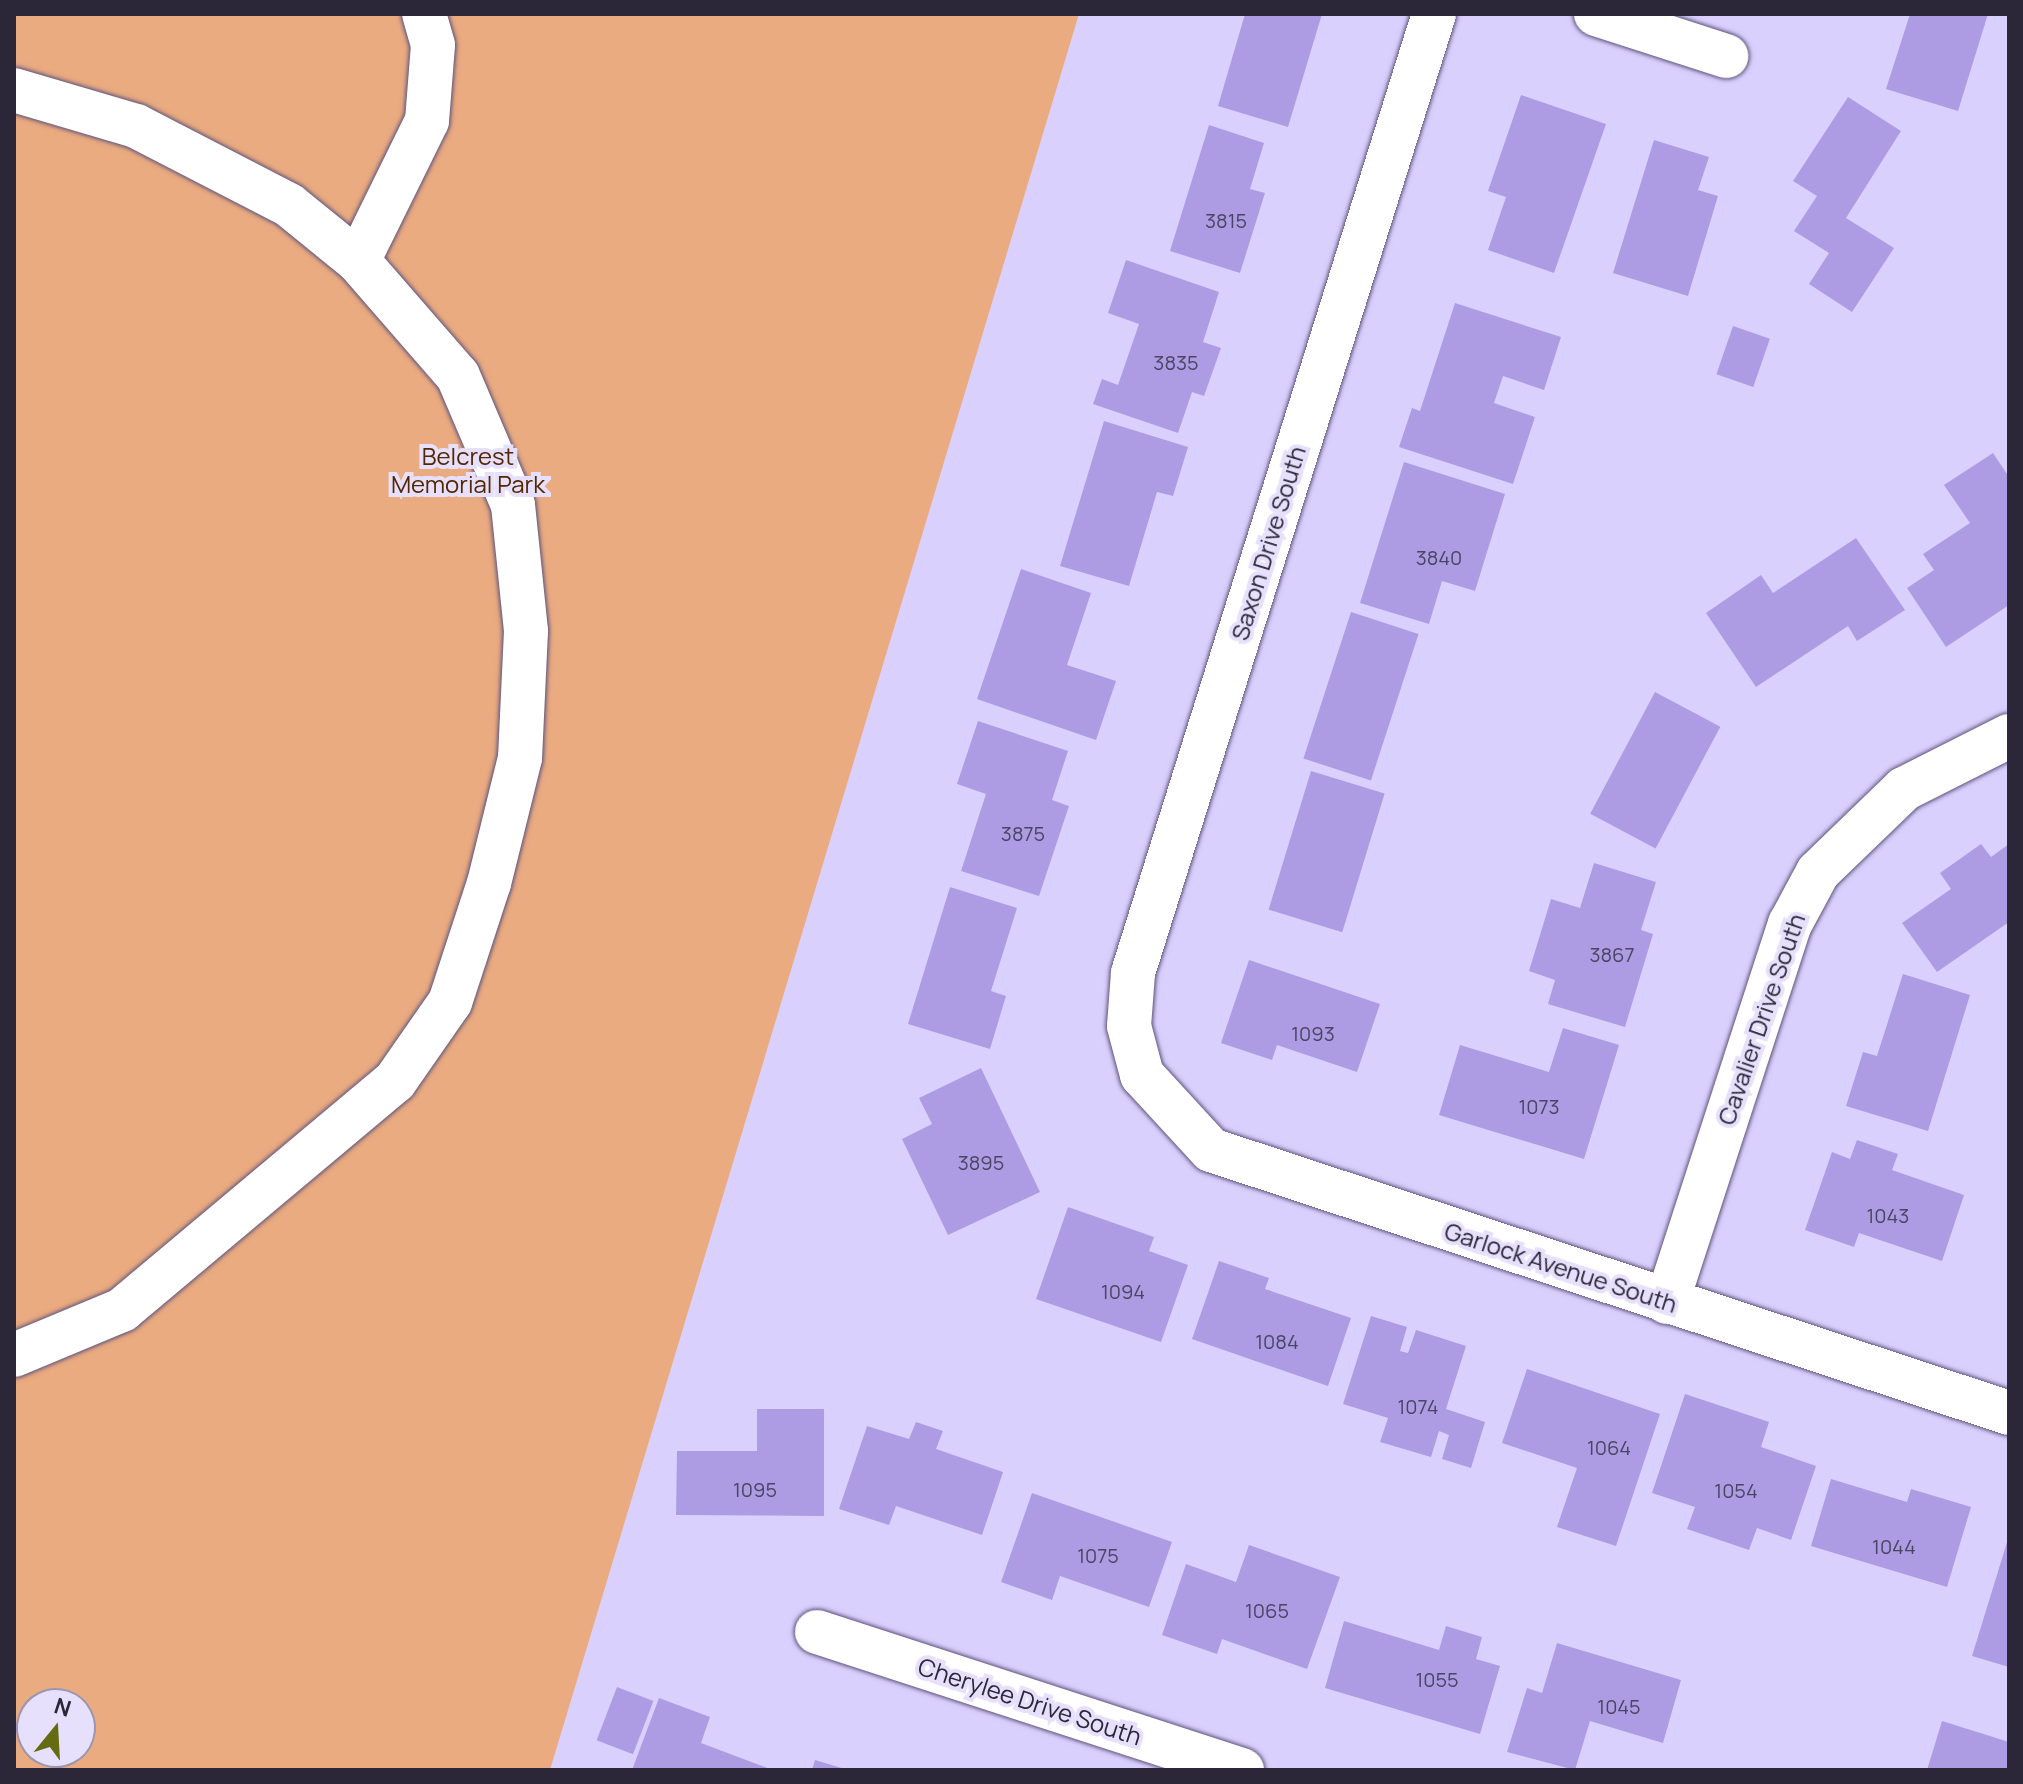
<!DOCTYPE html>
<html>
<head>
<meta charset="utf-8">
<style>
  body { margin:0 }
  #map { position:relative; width:2023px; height:1784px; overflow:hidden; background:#dad0fe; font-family:Manrope,sans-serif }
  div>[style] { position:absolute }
  .green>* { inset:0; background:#ebab80 }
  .building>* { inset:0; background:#ad9ce3; transform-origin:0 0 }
  .roads { filter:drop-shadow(0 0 2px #5e547c) drop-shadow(0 0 2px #5e547c) }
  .minor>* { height:44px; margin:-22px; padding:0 22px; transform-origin:22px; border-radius:22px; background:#fff }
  span { translate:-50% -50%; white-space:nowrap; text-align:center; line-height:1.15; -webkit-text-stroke:8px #e6e0fc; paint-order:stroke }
  .number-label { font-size:20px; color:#4c4463 }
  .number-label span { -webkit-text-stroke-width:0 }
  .park-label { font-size:24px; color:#532702 }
  .street-label { font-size:24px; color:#2b2738 }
  .frame { position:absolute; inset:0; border:16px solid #2b2738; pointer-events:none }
  .north { position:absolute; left:16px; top:1688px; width:80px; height:80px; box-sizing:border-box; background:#e6e0fc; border:2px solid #9b96ae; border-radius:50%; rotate:18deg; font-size:22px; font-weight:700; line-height:32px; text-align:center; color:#2b2738 }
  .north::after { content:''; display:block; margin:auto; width:28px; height:36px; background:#646b10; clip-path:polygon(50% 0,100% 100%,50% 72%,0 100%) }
</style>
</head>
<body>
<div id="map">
  <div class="green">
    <div style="clip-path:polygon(evenodd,14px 14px,1079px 14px,550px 1770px,14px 1770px,14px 14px,32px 1704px,80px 1704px,80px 1752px,32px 1752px,32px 1704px)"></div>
  </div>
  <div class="building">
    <div style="clip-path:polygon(1245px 14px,1322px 14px,1288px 127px,1218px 106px)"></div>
    <div style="clip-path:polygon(1910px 14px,1988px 14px,1958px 111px,1886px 89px)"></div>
    <div style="clip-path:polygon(1521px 95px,1606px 124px,1554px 273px,1488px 250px,1506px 197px,1488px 191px)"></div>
    <div style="clip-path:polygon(1848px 97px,1901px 131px,1846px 218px,1894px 248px,1852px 312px,1809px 284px,1829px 253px,1794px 231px,1817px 196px,1793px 181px)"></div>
    <div style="clip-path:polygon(1209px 125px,1264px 143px,1250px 189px,1265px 193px,1240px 273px,1170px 251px)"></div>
    <div style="clip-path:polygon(1654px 140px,1709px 157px,1698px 190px,1718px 196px,1688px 296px,1613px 273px)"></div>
    <div style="clip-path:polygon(1126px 260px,1219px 292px,1203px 342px,1221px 348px,1204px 396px,1192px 392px,1178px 433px,1093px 404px,1102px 379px,1118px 385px,1139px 324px,1108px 313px)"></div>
    <div style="clip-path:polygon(1455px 303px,1561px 337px,1544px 390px,1503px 376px,1494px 403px,1535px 417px,1513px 484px,1399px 447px,1412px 408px,1420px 411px)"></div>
    <div style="left:1733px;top:326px;width:39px;height:51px;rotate:19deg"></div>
    <div style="clip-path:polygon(1104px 421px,1188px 447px,1173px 496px,1157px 492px,1129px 586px,1060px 566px)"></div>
    <div style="clip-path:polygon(1993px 453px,2009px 477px,2009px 605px,1946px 647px,1907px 588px,1934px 570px,1923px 554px,1970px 523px,1944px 485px)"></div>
    <div style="clip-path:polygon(1404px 462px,1505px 494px,1475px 591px,1442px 581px,1429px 624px,1360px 603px)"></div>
    <div style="clip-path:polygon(1856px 538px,1905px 610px,1857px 641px,1848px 626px,1756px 687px,1706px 613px,1761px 575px,1773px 593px)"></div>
    <div style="clip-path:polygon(1021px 569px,1091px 593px,1067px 665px,1116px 681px,1096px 740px,977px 699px)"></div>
    <div style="left:1351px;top:612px;width:71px;height:154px;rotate:18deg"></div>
    <div style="left:1655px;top:692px;width:74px;height:138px;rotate:28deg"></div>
    <div style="clip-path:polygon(978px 721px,1068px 751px,1052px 800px,1069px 806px,1039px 896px,961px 871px,986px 794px,957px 784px)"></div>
    <div style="left:1311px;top:771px;width:77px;height:145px;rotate:17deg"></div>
    <div style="clip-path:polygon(1981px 844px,1991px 857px,2009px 844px,2009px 922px,1937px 972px,1902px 923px,1951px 889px,1940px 873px)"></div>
    <div style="clip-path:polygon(1594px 863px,1656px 882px,1641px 930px,1653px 934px,1625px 1027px,1548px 1004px,1555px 980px,1529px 971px,1551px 899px,1580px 908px)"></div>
    <div style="clip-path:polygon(950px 887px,1017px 908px,991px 991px,1006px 996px,990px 1049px,908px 1024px)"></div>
    <div style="clip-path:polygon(1249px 960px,1380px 1004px,1357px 1072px,1277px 1045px,1272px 1060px,1221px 1043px)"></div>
    <div style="clip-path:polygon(1903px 974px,1970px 995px,1928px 1131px,1846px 1106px,1863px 1052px,1877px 1056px)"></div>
    <div style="clip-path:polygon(1563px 1028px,1619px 1045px,1584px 1159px,1439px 1115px,1460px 1045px,1549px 1072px)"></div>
    <div style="clip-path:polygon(981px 1068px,1040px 1192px,948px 1235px,902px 1139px,932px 1124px,919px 1098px)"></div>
    <div style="clip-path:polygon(1857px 1140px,1898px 1154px,1892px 1170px,1964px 1195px,1942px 1261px,1859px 1233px,1854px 1247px,1805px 1230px,1832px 1152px,1850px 1159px)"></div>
    <div style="clip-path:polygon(1068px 1207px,1154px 1237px,1149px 1251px,1188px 1265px,1161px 1342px,1036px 1299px)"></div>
    <div style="clip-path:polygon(1219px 1261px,1269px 1278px,1265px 1289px,1351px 1318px,1328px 1386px,1192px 1339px)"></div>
    <div style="clip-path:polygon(1371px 1316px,1407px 1327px,1400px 1351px,1408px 1353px,1416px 1330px,1466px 1346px,1446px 1409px,1485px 1422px,1471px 1468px,1442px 1459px,1449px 1435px,1439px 1431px,1431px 1457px,1380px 1442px,1388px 1418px,1343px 1404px)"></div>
    <div style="clip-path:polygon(1527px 1369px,1660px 1414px,1616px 1546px,1557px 1527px,1577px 1468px,1502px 1443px)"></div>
    <div style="clip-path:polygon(1685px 1394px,1769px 1422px,1761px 1447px,1816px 1466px,1791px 1540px,1757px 1528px,1749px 1550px,1687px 1529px,1695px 1507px,1652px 1493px)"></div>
    <div style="clip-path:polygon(757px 1409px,824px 1409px,824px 1516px,676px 1515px,677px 1451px,757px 1451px)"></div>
    <div style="clip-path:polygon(916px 1422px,943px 1431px,936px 1449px,1003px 1472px,982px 1535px,896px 1506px,889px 1525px,839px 1509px,867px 1426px,909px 1439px)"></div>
    <div style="clip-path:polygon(1831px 1479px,1907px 1502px,1911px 1489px,1971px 1507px,1947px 1587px,1811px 1546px)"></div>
    <div style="clip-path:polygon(1032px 1493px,1172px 1542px,1149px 1607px,1060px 1576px,1052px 1600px,1001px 1582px)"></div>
    <div style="clip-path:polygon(2008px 1539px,2009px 1539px,2009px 1667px,1972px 1656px)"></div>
    <div style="clip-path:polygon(1249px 1545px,1340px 1577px,1307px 1669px,1222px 1639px,1217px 1654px,1162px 1635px,1186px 1564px,1236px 1582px)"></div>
    <div style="clip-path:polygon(1344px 1621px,1439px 1650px,1446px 1626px,1482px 1637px,1476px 1659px,1500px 1666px,1480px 1734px,1325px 1688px)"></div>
    <div style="clip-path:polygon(1557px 1643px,1681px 1680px,1663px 1743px,1590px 1721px,1575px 1770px,1507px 1752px,1527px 1688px,1542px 1693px)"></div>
    <div style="left:617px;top:1687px;width:39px;height:57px;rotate:21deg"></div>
    <div style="clip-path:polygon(659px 1698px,710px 1717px,701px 1743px,773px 1770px,632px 1770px)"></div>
    <div style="clip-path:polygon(1942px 1721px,2009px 1742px,2009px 1770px,1927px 1770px)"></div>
    <div style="clip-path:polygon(815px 1760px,845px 1769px,845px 1770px,812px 1770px)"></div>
  </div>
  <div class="roads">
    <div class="minor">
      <div style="left:1434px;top:14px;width:1005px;rotate:107.43deg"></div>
      <div style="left:1133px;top:973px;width:53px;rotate:94.3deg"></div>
      <div style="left:1129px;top:1026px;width:51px;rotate:75.1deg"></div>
      <div style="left:1142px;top:1075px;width:102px;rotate:47.4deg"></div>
      <div style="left:1211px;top:1150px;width:840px;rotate:18.24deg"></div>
      <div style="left:1596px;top:14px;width:137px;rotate:17.9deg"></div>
      <div style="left:14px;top:90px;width:127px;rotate:16.4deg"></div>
      <div style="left:136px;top:126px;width:172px;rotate:27.3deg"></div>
      <div style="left:289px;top:205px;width:89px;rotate:39.1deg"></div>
      <div style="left:358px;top:261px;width:152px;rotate:49deg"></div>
      <div style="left:458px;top:376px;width:140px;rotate:66.9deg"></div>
      <div style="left:513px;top:505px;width:127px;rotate:84.1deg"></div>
      <div style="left:526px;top:631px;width:127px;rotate:92.7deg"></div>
      <div style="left:520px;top:758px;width:129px;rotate:103.9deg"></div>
      <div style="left:489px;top:883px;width:125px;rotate:108.1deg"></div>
      <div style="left:450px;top:1002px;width:96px;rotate:124.8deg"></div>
      <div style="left:395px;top:1081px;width:356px;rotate:140deg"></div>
      <div style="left:122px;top:1310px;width:117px;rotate:157.4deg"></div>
      <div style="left:358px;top:261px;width:156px;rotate:-63.8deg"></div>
      <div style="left:427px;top:121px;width:76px;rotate:-85.5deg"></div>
      <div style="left:433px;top:45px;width:32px;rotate:-106deg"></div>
      <div style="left:1667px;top:1302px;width:398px;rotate:-72deg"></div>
      <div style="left:1790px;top:924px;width:59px;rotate:-61.7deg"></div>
      <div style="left:1818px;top:872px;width:120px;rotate:-44deg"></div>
      <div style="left:1904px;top:789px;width:118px;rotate:-26.8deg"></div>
      <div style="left:817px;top:1632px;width:447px;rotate:18deg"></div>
    </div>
  </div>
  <div class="number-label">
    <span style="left:1226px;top:220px">3815</span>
    <span style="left:1176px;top:362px">3835</span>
    <span style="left:1439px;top:557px">3840</span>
    <span style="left:1023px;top:833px">3875</span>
    <span style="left:1612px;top:954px">3867</span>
    <span style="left:1313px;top:1033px">1093</span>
    <span style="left:1539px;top:1106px">1073</span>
    <span style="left:981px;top:1162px">3895</span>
    <span style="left:1888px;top:1215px">1043</span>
    <span style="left:1123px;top:1291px">1094</span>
    <span style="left:1277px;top:1341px">1084</span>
    <span style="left:1418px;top:1406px">1074</span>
    <span style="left:1609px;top:1447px">1064</span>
    <span style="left:755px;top:1489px">1095</span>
    <span style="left:1736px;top:1490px">1054</span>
    <span style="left:1894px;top:1546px">1044</span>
    <span style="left:1098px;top:1555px">1075</span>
    <span style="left:1267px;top:1610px">1065</span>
    <span style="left:1437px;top:1679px">1055</span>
    <span style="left:1619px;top:1706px">1045</span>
  </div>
  <div class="park-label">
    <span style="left:468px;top:470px">Belcrest<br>Memorial Park</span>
  </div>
  <div class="street-label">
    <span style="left:1268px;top:543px;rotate:-73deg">Saxon Drive South</span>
    <span style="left:1761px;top:1019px;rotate:-71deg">Cavalier Drive South</span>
    <span style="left:1561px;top:1267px;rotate:18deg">Garlock Avenue South</span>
    <span style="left:1030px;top:1701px;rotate:18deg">Cherylee Drive South</span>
  </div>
  <div class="frame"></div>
  <div class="north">N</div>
</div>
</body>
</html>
